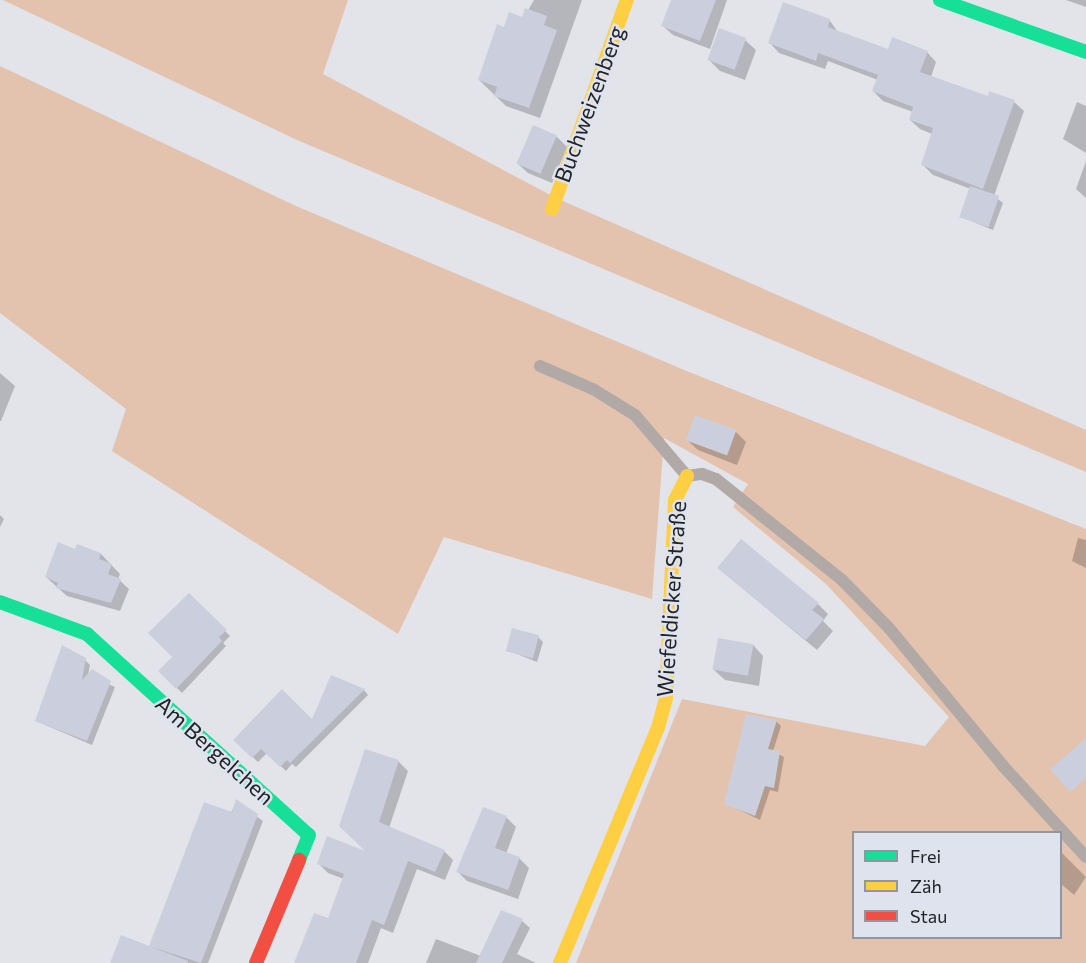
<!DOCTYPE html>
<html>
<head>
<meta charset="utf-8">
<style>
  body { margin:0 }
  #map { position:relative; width:1086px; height:963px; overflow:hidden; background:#e2e4ea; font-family:Commissioner,sans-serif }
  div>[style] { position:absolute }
  .green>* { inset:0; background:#e3c2ae }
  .shadow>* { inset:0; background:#0003 }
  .building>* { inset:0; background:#cbcfdd; transform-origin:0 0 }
  .lane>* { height:12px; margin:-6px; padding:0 6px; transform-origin:6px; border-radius:6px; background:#b1a9a5 }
  .fast>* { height:14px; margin:-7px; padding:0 7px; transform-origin:7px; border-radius:7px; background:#16e098 }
  .slow>* { height:14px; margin:-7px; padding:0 7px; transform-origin:7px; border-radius:7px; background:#ffcf43 }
  .jam>* { height:14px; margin:-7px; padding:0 7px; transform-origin:7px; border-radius:7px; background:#f24e42 }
  span { translate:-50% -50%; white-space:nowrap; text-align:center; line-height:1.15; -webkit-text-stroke:5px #dfe3ee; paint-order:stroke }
  .street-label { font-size:22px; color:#212327 }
  .legend { position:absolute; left:852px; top:831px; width:210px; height:108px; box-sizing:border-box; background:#dfe3ee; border:2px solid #93969e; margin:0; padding:8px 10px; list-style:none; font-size:18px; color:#212327 }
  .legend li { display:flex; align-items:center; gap:12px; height:30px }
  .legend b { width:30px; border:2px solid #93969e }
</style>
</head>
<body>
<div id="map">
  <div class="green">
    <div style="clip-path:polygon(3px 0,348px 0,323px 74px,556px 198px,1086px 430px,1086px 472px,297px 140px)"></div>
    <div style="clip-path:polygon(evenodd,0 66px,296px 206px,689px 372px,1086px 529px,1086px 963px,576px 963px,682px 699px,925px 746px,949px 717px,826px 584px,733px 507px,748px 484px,664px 438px,652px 599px,444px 537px,398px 634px,112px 451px,126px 409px,0 313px,0 66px,854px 832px,1060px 832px,1060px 938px,854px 938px,854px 832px)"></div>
  </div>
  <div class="shadow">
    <div style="clip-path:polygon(534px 0,587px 0,582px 0,540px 118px,506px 106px,479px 80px,505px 29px,523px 19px)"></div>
    <div style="clip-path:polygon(672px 0,727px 0,710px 49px,673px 35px,663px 26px)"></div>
    <div style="clip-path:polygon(1066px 0,1086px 0,1086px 7px)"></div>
    <div style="clip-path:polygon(830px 21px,838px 32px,888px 51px,927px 52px,936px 62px,931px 77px,989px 98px,1014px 102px,1024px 111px,994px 196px,1003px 203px,993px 230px,961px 217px,971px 189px,933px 175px,923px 165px,932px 134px,920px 129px,910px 120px,913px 112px,883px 101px,873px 91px,878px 80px,828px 61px,825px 69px,779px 53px,770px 43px)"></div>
    <div style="clip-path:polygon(745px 40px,756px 50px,745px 80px,720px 71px,709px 60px)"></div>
    <div style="clip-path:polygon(1077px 102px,1086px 106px,1086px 153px,1063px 139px)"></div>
    <div style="clip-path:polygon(533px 127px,557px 137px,567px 147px,552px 183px,528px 173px,517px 163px)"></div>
    <div style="clip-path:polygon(1086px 161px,1086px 198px,1076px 189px)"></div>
    <div style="clip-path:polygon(0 373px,15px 386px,1px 421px,0 421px)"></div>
    <div style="clip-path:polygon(735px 431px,746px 442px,737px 465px,698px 450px,687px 440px)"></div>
    <div style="clip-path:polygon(0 515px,4px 519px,0 527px)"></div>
    <div style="clip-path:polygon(1078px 538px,1086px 540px,1086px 568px,1072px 561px)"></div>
    <div style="clip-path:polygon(78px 546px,101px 554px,120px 574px,118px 579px,129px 589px,120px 611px,67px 596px,46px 577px)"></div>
    <div style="clip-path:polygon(730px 578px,818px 604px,828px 614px,823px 621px,833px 631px,817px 650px)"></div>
    <div style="clip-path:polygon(189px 595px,230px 636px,223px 643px,226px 646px,182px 693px,160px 671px,174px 657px)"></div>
    <div style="clip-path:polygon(538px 637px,543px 642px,537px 662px,507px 650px)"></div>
    <div style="clip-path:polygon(753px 645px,763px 656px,759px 686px,725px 680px,714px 670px)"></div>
    <div style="clip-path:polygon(85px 660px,90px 665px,88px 675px,115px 687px,92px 745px,36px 721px)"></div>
    <div style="clip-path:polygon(364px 690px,368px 695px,296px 767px,292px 764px,286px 771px,267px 753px,258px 762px,235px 740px,313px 722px)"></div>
    <div style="clip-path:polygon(776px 721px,781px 726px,773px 751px,784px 757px,778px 792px,770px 790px,760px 820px,725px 803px)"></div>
    <div style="clip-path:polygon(366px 751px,399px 762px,408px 771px,389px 828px,444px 851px,453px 860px,445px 880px,417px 869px,393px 933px,381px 928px,368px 963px,296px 963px,329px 920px,344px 879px,328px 873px,319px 864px,371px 855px)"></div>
    <div style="clip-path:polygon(237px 802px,263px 821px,208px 963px,115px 963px,150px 948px)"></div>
    <div style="clip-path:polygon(484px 809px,507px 818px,516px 827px,506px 854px,520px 859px,529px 868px,518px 899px,467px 881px,458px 872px)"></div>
    <div style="clip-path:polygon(1060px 851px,1086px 877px,1074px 895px,1060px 883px)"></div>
    <div style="clip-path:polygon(522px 921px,530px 928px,517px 954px,536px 963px,426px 963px,436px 939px,481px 956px)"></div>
  </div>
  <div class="building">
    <div style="clip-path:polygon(671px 0,716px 0,700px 41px,661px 26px)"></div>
    <div style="clip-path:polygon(783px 2px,830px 19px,828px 27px,888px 49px,892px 37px,928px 51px,920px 72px,988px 96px,989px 91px,1015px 100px,983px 189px,921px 165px,933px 128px,909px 120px,913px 107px,872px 91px,878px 75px,818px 53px,816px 61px,768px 43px)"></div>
    <div style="clip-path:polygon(525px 8px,547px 16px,544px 25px,557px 30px,529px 108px,494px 96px,497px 87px,478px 80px,497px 24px,504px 27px,509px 12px,522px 17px)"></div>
    <div style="left:719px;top:28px;width:29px;height:34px;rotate:20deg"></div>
    <div style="left:533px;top:125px;width:26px;height:42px;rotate:23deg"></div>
    <div style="left:970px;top:186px;width:31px;height:33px;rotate:19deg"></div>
    <div style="left:695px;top:415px;width:44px;height:27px;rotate:20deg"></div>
    <div style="clip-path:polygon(741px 539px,819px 603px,812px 610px,824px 619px,806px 640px,717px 568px)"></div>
    <div style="clip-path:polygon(58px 542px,75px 549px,77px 544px,101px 553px,99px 559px,112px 564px,108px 574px,121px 579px,111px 603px,56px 588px,58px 583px,45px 577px)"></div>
    <div style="clip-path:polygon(189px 593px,227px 630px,219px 637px,222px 641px,176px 689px,158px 671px,172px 657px,148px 633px)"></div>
    <div style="left:512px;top:628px;width:28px;height:24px;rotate:15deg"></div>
    <div style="left:718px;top:638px;width:36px;height:32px;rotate:10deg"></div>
    <div style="clip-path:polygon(62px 645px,86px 658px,82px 680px,92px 669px,111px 681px,87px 741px,35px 721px)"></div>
    <div style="clip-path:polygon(331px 675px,365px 689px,290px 763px,287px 760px,280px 767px,261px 749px,252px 758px,233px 740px,282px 689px,312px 719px)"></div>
    <div style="clip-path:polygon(746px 714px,777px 720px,768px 749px,780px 751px,774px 788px,765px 786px,755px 816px,724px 804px)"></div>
    <div style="clip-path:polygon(1086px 738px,1086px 778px,1070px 792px,1050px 769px)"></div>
    <div style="clip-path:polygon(365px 749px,399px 760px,379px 822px,445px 850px,435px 872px,408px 861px,384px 925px,372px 920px,356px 963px,294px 963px,314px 913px,328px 918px,344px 874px,317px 864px,327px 836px,365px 851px,339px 826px)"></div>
    <div style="clip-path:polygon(236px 799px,258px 814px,201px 963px,149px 946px,204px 802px,232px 812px)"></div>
    <div style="clip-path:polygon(483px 807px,507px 816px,495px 848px,520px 857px,508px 890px,456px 872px)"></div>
    <div style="clip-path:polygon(501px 910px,523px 919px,502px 963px,476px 963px)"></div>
    <div style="clip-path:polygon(121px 935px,188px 961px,188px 963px,110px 963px)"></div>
  </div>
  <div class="lane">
    <div style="left:540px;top:366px;width:58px;rotate:23.5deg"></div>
    <div style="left:593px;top:389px;width:49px;rotate:31.8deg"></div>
    <div style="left:635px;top:415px;width:80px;rotate:49.6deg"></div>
    <div style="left:687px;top:476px;width:15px;rotate:-8deg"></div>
    <div style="left:702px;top:474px;width:15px;rotate:20deg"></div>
    <div style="left:716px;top:479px;width:161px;rotate:38.7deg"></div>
    <div style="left:842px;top:580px;width:67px;rotate:45.6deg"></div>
    <div style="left:889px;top:628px;width:179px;rotate:50.4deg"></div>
    <div style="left:1003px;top:766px;width:123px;rotate:47.6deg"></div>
  </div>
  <div class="fast">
    <div style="left:940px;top:0;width:155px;rotate:19.6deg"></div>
    <div style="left:0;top:602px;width:93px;rotate:20.2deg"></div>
    <div style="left:87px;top:634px;width:299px;rotate:42.2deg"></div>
    <div style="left:309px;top:835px;width:27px;rotate:112deg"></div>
  </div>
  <div class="slow">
    <div style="left:552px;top:209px;width:222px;rotate:-70.3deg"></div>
    <div style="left:560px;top:963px;width:255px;rotate:-67.4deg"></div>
    <div style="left:658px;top:728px;width:31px;rotate:-75deg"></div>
    <div style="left:666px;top:698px;width:198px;rotate:-87.4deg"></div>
    <div style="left:675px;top:500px;width:27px;rotate:-63deg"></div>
  </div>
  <div class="jam">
    <div style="left:256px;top:963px;width:112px;rotate:-67.3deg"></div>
  </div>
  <div class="street-label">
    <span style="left:589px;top:104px;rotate:-70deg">Buchweizenberg</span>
    <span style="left:671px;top:599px;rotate:-86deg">Wiefeldicker Straße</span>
    <span style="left:215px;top:750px;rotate:42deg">Am Bergelchen</span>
  </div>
  <ul class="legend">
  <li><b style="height:8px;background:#16e098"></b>Frei</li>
  <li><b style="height:8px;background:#ffcf43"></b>Zäh</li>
  <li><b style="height:8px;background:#f24e42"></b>Stau</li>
  </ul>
</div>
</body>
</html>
